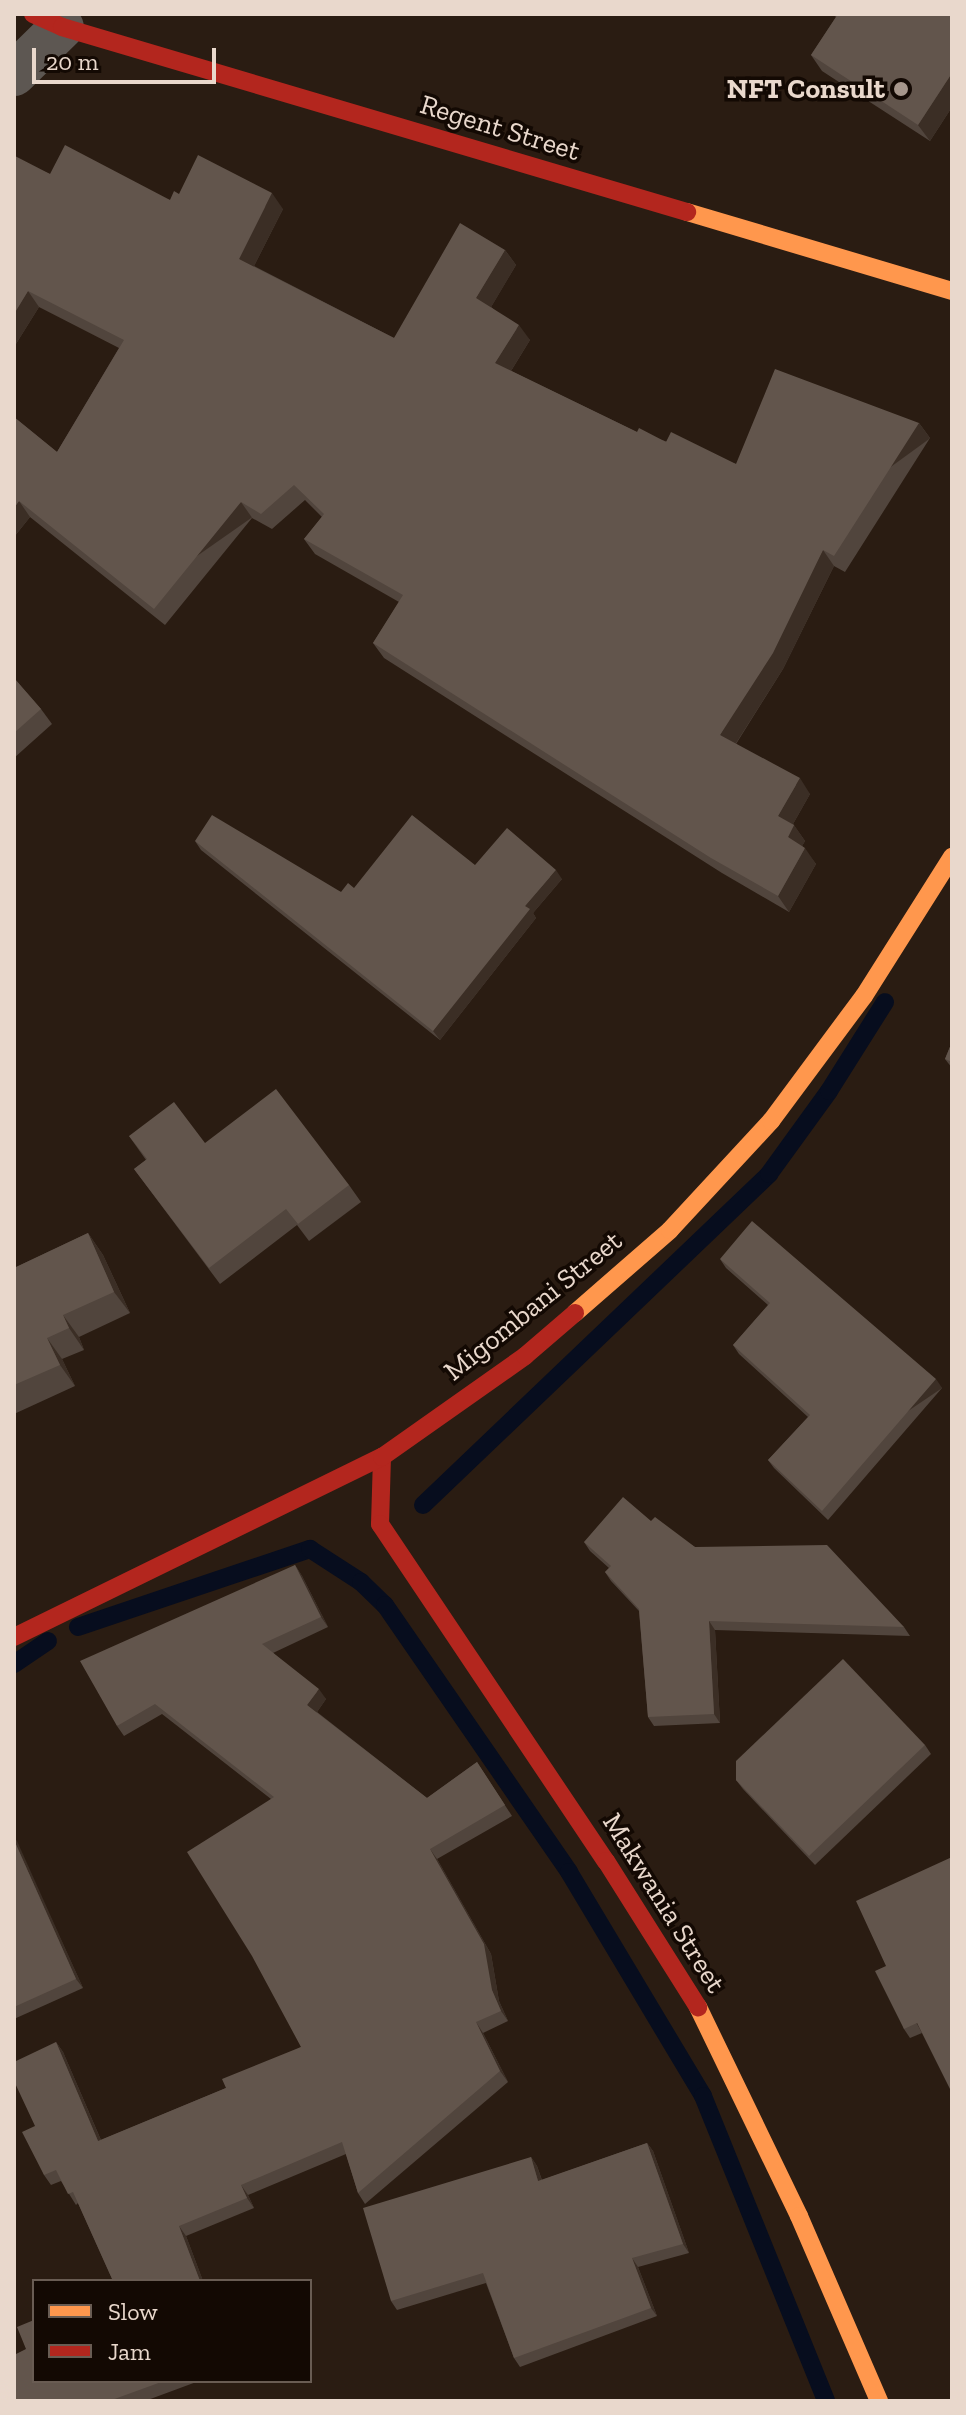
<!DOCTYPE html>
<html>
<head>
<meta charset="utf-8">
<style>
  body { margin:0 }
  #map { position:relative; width:966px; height:2415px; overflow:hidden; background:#2a1c12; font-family:"Zilla Slab",serif }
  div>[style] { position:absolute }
  .stream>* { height:18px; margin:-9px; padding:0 9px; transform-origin:9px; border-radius:9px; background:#070d1e }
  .street>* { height:44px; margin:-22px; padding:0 22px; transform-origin:22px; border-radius:22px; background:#5d5752 }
  .slow>* { height:18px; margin:-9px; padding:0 9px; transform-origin:9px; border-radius:9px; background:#ff974d }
  .jam>* { height:18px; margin:-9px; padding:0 9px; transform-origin:9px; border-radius:9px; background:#b3261e }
  .wall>* { inset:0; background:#51453d }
  .shaded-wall>* { inset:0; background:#3b2e25; transform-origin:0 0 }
  .building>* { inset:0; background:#62554c }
  .dots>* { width:22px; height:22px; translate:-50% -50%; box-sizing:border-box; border:4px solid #130903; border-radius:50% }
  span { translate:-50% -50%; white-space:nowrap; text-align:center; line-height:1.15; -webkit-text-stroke:7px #130903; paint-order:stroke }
  .poi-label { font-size:28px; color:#e9d8cc; font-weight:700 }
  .right { translate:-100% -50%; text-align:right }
  .street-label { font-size:28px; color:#e9d8cc }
  .frame { position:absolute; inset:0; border:16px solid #e9d8cc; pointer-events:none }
  .legend { position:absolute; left:32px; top:2279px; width:280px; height:104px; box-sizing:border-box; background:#130903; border:2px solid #695c53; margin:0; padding:10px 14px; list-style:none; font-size:24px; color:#e9d8cc }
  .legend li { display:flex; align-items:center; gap:16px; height:40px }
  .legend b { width:40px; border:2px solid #695c53 }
  .scale { position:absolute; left:32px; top:48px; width:184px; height:36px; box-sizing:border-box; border:4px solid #e9d8cc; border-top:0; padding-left:10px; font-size:24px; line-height:28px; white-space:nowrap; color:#e9d8cc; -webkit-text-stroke:6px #130903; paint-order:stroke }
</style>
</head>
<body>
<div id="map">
  <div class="stream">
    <div style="left:423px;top:1505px;width:479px;rotate:-43.7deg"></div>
    <div style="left:769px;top:1174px;width:102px;rotate:-54.1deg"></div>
    <div style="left:829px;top:1091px;width:105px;rotate:-57.8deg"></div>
    <div style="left:78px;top:1627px;width:245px;rotate:-18.6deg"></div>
    <div style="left:310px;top:1549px;width:61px;rotate:32.9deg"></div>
    <div style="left:361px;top:1582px;width:33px;rotate:44deg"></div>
    <div style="left:385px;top:1605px;width:324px;rotate:55.4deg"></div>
    <div style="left:569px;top:1872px;width:261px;rotate:59.1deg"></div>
    <div style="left:703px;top:2096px;width:329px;rotate:68deg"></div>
    <div style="left:14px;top:1664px;width:41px;rotate:-34.1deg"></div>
  </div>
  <div class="street">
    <div style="left:14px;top:74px;width:67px;rotate:-44.4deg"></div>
  </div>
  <div class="slow">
    <div style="left:687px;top:212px;width:277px;rotate:16.6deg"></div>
    <div style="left:575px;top:1313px;width:126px;rotate:-41.1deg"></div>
    <div style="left:670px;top:1230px;width:149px;rotate:-47.2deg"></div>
    <div style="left:771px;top:1121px;width:156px;rotate:-53.4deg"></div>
    <div style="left:864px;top:996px;width:165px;rotate:-57.7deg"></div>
    <div style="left:698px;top:2007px;width:232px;rotate:64.2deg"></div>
    <div style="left:799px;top:2216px;width:202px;rotate:66.6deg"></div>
  </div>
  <div class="jam">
    <div style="left:33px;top:14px;width:32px;rotate:24deg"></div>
    <div style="left:62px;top:27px;width:652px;rotate:16.49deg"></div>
    <div style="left:382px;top:1457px;width:67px;rotate:91.7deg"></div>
    <div style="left:380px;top:1524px;width:406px;rotate:56.2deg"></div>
    <div style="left:606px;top:1861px;width:173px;rotate:57.8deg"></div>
    <div style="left:14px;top:1637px;width:410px;rotate:-26.1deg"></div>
    <div style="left:382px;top:1457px;width:175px;rotate:-35.2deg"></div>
    <div style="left:525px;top:1356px;width:66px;rotate:-40.7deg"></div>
  </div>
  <div class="wall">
    <div style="clip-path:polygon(833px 14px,952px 14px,952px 107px,930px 141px,822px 71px,811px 55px,836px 17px)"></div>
    <div style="clip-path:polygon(14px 159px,50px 174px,170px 200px,179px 194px,283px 209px,254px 266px,394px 338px,505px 250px,516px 265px,491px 307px,530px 340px,511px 371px,637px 432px,736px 464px,919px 423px,930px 438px,845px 572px,834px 566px,783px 669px,736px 744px,810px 794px,793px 824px,805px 841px,802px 846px,816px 864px,789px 912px,722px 873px,384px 658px,373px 643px,399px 602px,315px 554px,304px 539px,322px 517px,305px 500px,272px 529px,252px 518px,165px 625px,30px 517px,14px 537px,14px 417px,57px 452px,119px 348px,39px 307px,14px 347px)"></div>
    <div style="clip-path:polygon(14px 678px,41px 709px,52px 724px,14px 758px)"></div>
    <div style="clip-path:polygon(195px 841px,341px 892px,475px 865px,562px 879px,533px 913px,536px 918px,440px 1040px,201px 850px)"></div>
    <div style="clip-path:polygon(952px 1042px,952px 1068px,945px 1059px)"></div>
    <div style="clip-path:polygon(129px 1136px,205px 1143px,349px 1185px,361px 1202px,309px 1241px,297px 1225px,220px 1284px,134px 1169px,146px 1160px)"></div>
    <div style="clip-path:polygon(88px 1233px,103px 1255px,130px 1313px,79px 1337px,84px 1350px,62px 1359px,75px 1386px,14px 1414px,14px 1268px)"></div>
    <div style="clip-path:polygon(720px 1259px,942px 1388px,828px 1520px,774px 1468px,768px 1460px,808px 1417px,739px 1354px,733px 1345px,768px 1305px,726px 1268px)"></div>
    <div style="clip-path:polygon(651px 1521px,695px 1547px,904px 1627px,910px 1636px,715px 1630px,720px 1723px,654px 1726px,648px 1717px,639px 1611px,611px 1581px,605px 1572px,609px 1568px,590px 1551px,584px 1542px)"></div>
    <div style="clip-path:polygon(295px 1565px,302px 1576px,328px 1627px,273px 1653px,326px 1699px,317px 1712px,427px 1798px,477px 1762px,512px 1816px,437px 1859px,491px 1954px,499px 2001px,508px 2021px,483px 2033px,508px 2082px,365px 2204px,358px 2193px,346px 2154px,248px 2195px,254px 2208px,186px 2236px,203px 2281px,113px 2281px,78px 2203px,76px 2205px,61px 2181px,51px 2185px,44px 2175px,35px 2126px,56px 2042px,63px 2052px,101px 2140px,226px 2088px,301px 2047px,271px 1799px,162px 1714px,124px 1736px,117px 1726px)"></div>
    <div style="clip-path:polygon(925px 1745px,931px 1754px,815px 1865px,743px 1789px,736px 1780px)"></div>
    <div style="clip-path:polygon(14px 1837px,83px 1988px,14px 2019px)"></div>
    <div style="clip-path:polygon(886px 1966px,922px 2033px,910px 2038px,904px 2029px)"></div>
    <div style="clip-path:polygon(647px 2143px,653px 2151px,689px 2253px,638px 2267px,657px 2316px,520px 2367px,514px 2358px,486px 2283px,397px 2310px,391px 2301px,531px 2157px,537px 2166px,542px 2180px)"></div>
    <div style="clip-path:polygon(26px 2349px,34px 2381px,199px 2381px,145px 2401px,14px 2401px)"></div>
  </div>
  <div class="shaded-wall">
    <div style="clip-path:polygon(952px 73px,952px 107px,930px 141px,918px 125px)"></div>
    <div style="clip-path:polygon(272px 193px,283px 209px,250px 274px,239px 259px)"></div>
    <div style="clip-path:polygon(505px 250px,516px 265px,487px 314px,476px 298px)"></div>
    <div style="clip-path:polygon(28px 291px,39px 307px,14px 347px,14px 314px)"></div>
    <div style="clip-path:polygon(519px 325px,530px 340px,506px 379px,495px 363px)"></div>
    <div style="left:919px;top:423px;width:19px;height:158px;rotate:54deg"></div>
    <div style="clip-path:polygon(19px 501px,30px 517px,14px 537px,14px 508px)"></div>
    <div style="left:241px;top:502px;width:19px;height:138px;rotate:55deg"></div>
    <div style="clip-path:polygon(823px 550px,834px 566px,783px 669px,731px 751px,720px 735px)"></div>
    <div style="clip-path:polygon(800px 778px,810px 794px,789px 831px,778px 816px)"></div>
    <div style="clip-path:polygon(794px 825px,805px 841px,799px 852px,788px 837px)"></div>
    <div style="clip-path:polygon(805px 848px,816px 864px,789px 912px,778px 896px)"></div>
    <div style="clip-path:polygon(556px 870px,562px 879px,533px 913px,536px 918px,440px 1040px,433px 1031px,525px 906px)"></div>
    <div style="clip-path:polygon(88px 1233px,103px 1255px,130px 1313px,114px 1292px)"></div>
    <div style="clip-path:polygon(63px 1315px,79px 1337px,84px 1350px,69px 1328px)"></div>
    <div style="clip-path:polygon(47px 1338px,62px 1359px,75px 1386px,60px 1365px)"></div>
    <div style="left:936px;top:1379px;width:11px;height:174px;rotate:56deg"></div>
    <div style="clip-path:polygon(295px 1565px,302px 1576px,328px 1627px,321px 1617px)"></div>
    <div style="clip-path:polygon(709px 1621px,715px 1630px,720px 1723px,714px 1714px)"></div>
    <div style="clip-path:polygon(319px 1689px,326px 1699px,315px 1715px,307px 1705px)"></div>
    <div style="clip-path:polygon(14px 1837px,17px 1841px,83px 1988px,76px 1979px,14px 1840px)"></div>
    <div style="clip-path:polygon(430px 1849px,437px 1859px,491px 1954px,499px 2001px,508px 2021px,501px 2011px)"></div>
    <div style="clip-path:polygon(476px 2022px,483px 2033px,508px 2082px,500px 2071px)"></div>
    <div style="clip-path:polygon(56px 2042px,63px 2052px,106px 2152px,98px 2141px)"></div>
    <div style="clip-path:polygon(647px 2143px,653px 2151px,689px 2253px,683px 2244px)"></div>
    <div style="clip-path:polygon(531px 2157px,537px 2166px,545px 2190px,538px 2181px)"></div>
    <div style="clip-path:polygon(241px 2185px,248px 2195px,254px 2208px,247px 2198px)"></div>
    <div style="clip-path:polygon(179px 2226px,186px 2236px,203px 2281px,200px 2281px)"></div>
    <div style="clip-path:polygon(632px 2258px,638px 2267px,657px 2316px,651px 2308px)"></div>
  </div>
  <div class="building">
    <div style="clip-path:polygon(838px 14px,952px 14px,952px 73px,918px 125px,811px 55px)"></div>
    <div style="clip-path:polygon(65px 145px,170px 200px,174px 191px,179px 194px,198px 155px,272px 193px,239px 259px,394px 338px,460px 223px,505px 250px,476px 298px,519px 325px,495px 363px,637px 432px,639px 428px,666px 442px,671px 432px,736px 464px,775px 369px,919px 423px,834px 556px,823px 550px,773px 653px,720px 735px,800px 778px,778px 816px,794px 825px,788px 837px,805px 848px,778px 896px,711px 858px,373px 643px,403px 595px,304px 539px,324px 514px,294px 485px,261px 514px,241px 502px,154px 609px,19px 501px,14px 508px,14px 417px,57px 452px,124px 340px,28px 291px,14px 314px,14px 159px,15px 156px,50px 174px)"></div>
    <div style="clip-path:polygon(14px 678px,41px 709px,14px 733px)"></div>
    <div style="clip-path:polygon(212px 815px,341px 892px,348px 883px,354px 888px,412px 815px,475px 865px,507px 828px,556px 870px,525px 906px,530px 909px,433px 1031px,195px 841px)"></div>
    <div style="clip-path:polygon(952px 1042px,952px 1062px,945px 1059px)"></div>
    <div style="clip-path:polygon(276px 1089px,349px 1185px,298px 1224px,286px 1209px,209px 1268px,134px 1169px,147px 1159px,129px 1136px,174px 1102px,205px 1143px)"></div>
    <div style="clip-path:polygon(752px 1221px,936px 1379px,822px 1511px,768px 1460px,810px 1415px,733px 1345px,770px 1303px,720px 1259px)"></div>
    <div style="clip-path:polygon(88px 1233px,114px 1292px,63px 1315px,69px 1328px,47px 1338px,60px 1365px,14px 1385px,14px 1268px)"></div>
    <div style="clip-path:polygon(623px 1497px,651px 1521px,655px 1517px,695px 1547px,827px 1545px,904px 1627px,709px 1621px,714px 1714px,648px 1717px,639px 1609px,605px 1572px,611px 1566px,584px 1542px)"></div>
    <div style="clip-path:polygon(295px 1565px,321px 1617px,262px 1644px,319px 1689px,307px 1705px,427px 1798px,477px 1762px,505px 1805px,430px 1849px,484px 1944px,492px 1990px,501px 2011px,476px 2022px,500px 2071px,358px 2193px,342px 2142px,241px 2185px,247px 2198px,179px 2226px,200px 2281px,113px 2281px,73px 2192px,68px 2194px,56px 2170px,44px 2175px,22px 2132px,35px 2126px,14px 2081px,14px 2062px,56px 2042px,98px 2141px,226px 2088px,222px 2079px,301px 2047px,252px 1956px,187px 1852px,274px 1797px,155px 1704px,117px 1726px,80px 1661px)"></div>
    <div style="clip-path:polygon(843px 1659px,925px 1745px,809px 1856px,736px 1780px,736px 1761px)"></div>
    <div style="clip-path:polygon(14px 1840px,76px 1979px,14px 2007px)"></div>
    <div style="clip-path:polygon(952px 1857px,952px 2093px,917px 2023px,904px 2029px,875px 1971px,886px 1966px,856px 1901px)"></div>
    <div style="clip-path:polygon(647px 2143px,683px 2244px,632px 2258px,651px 2308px,514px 2358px,483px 2273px,391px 2301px,363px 2208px,531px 2157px,538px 2181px)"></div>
    <div style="clip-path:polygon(34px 2320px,34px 2381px,164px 2381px,109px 2401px,14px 2401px,14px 2355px,26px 2349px,17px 2327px)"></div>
  </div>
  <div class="dots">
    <div style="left:901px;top:89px;background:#a6968b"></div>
  </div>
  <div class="poi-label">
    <span class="right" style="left:885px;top:89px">NFT Consult</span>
  </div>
  <div class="street-label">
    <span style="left:500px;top:128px;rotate:17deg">Regent Street</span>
    <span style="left:533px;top:1306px;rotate:-39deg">Migombani Street</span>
    <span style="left:664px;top:1903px;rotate:58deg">Makwania Street</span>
  </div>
  <div class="frame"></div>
  <ul class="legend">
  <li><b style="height:10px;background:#ff974d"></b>Slow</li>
  <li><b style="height:10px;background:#b3261e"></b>Jam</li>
  </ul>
  <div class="scale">20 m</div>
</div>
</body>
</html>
